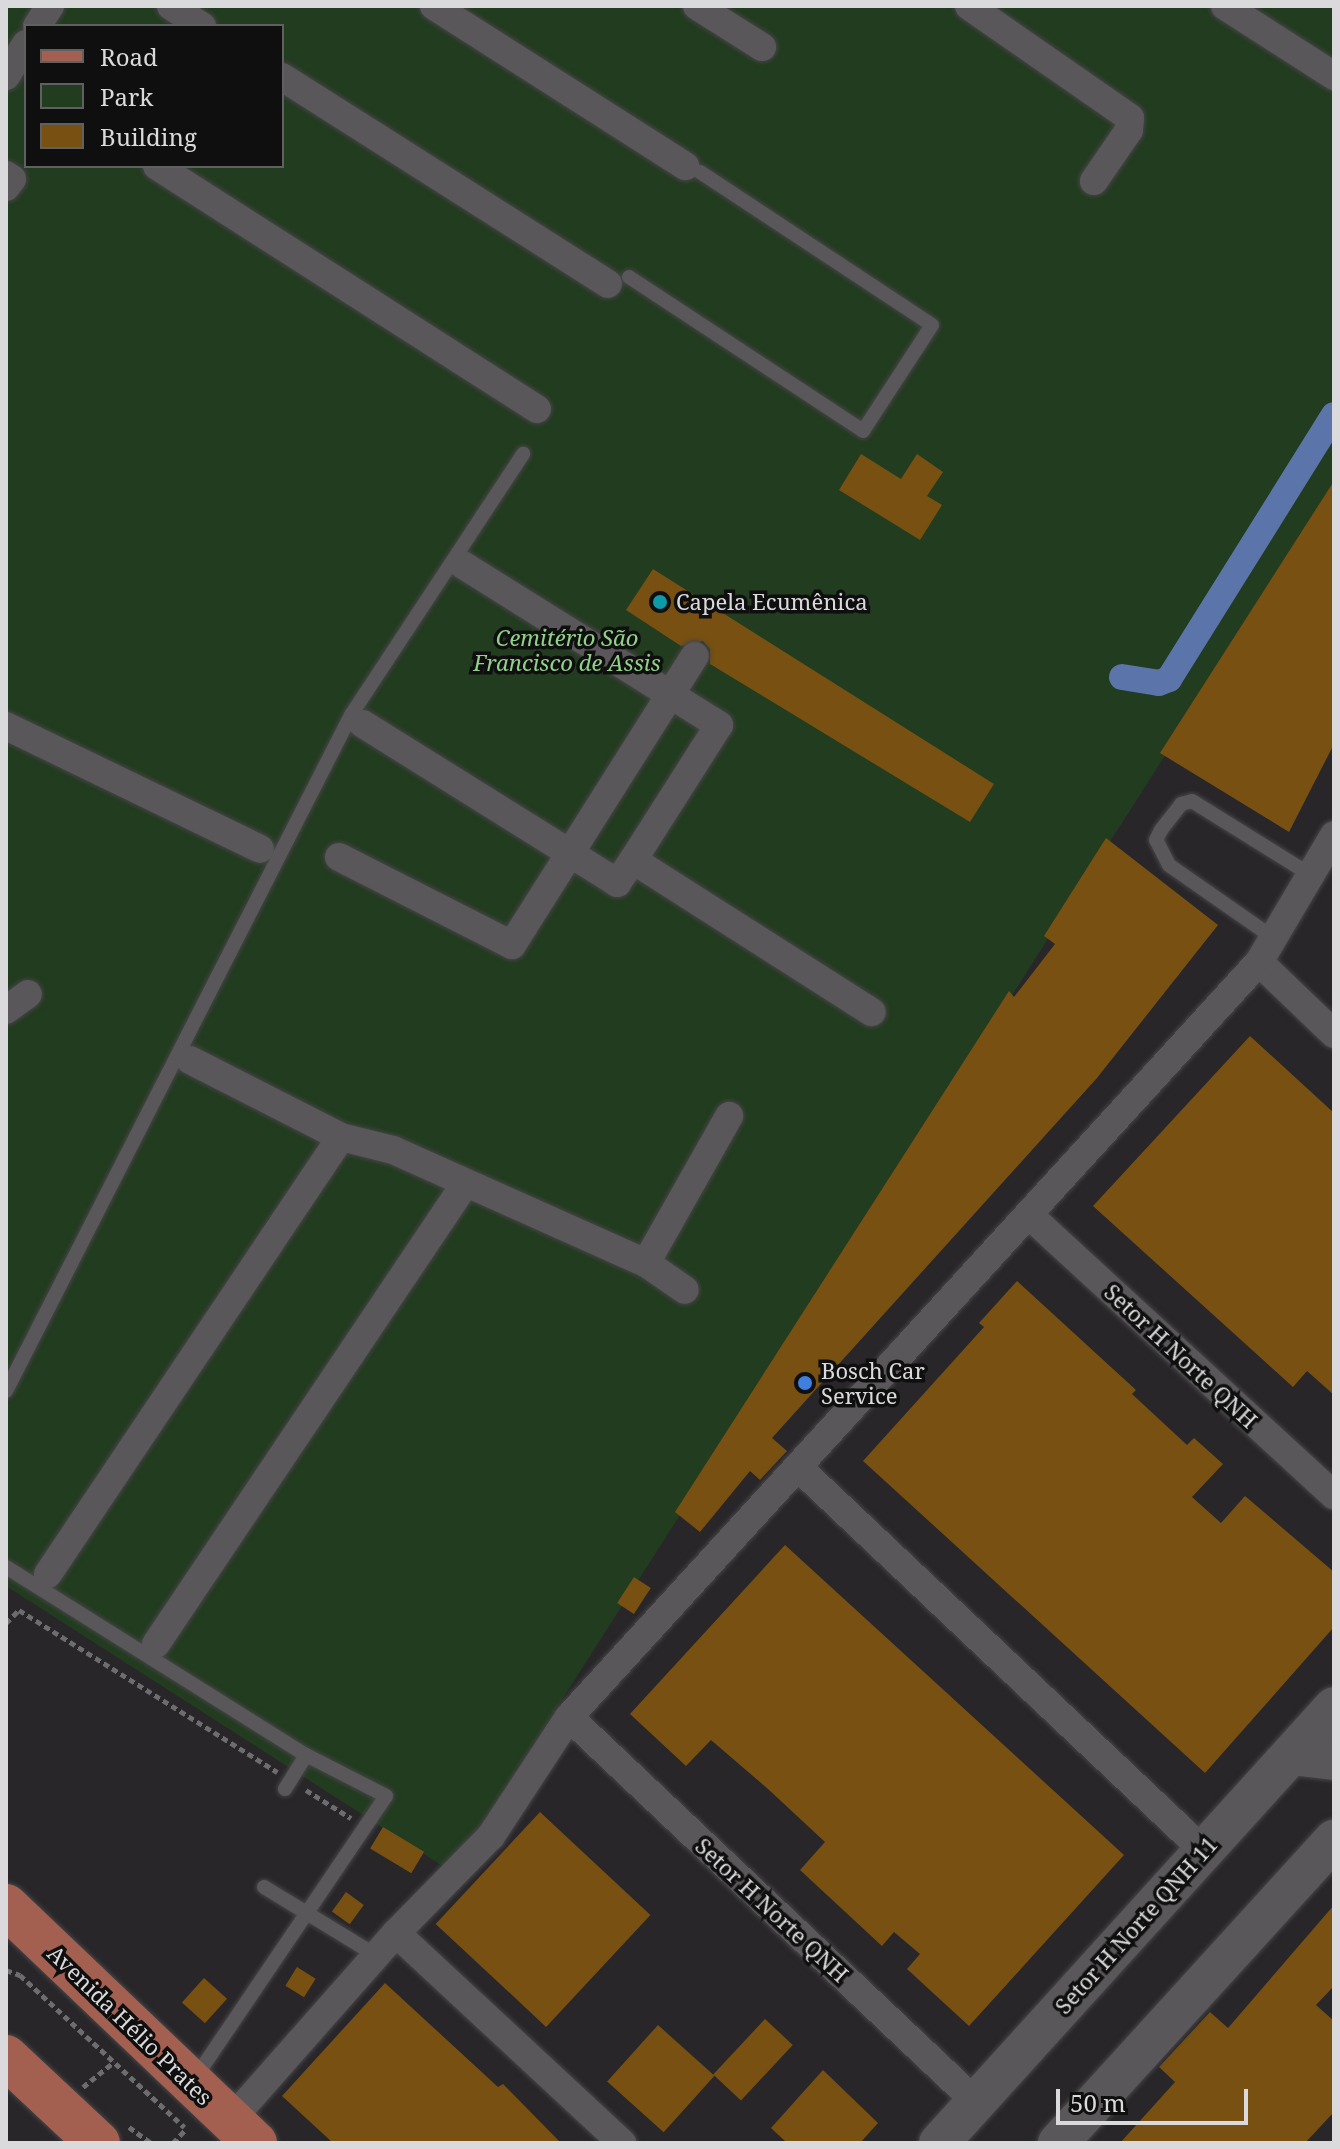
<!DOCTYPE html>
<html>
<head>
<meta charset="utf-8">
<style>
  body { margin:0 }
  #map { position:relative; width:1340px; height:2149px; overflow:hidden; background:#282629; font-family:"Noto Serif",serif }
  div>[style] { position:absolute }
  .green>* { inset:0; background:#223c1f }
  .canal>* { height:26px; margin:-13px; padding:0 13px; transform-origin:13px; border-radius:13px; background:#5b75ab }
  .building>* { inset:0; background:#775012; transform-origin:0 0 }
  .path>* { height:5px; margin-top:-2.5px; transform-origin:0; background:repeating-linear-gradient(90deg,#6d6c6e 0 6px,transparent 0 10px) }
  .roads { filter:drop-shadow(0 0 2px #454446) drop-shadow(0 0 2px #454446) }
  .lane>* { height:14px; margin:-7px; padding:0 7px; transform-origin:7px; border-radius:7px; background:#5a575b }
  .street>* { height:28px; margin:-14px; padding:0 14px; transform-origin:14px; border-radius:14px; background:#5a575b }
  .secondary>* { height:40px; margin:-20px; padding:0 20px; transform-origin:20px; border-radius:20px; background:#5a575b }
  .primary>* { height:44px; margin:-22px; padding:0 22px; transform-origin:22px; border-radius:22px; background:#a36050 }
  .dots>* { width:22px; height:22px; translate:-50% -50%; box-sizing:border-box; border:4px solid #100f10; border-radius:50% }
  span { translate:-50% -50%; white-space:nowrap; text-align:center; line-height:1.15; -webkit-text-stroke:7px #100f10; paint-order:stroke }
  .poi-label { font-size:22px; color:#dad9db }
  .left { translate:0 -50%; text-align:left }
  .park-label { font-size:22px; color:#91d289; font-style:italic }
  .street-label { font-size:22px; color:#dad9db }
  .frame { position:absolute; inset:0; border:8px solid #dad9db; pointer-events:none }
  .legend { position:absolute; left:24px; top:24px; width:260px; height:144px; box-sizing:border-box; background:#100f10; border:2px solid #616061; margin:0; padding:10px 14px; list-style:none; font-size:24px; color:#dad9db }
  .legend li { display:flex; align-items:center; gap:16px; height:40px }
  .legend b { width:40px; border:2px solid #616061 }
  .scale { position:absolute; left:1056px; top:2089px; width:192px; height:36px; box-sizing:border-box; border:4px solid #dad9db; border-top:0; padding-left:10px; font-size:24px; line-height:28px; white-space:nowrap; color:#dad9db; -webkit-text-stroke:6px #100f10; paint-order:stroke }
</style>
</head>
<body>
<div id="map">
  <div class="green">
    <div style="clip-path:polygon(evenodd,6px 6px,1334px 6px,1334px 491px,452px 1872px,6px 1586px,6px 6px,26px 26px,282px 26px,282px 166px,26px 166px,26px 26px)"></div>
  </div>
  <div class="canal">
    <div style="left:1122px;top:677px;width:37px;rotate:9deg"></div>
    <div style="left:1159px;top:683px;width:11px;rotate:-22deg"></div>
    <div style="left:1169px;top:679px;width:311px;rotate:-58deg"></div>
  </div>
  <div class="building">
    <div style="clip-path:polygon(861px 454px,901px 479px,917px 454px,943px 472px,927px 496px,942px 505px,920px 540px,839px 490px)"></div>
    <div style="clip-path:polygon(1334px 481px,1334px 744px,1289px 832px,1160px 753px)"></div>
    <div style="clip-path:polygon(653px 569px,994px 784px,970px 822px,710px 664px,710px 649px,703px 641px,681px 646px,626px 610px)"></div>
    <div style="clip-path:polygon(1106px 838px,1218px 925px,1097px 1078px,772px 1438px,787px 1451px,760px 1480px,750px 1471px,700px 1532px,675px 1512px,1009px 991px,1014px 997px,1055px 944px,1044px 936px)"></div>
    <div style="clip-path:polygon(1250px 1036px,1334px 1113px,1334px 1395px,1307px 1371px,1293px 1387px,1093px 1206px)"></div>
    <div style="clip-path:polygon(1017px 1281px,1136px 1390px,1132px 1394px,1187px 1445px,1194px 1438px,1223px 1464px,1192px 1497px,1221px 1523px,1245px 1496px,1334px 1572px,1334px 1627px,1205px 1773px,863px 1461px,984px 1327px,979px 1323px)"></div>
    <div style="clip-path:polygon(785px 1545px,1124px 1855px,969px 2026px,907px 1969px,920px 1954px,894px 1932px,882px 1946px,800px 1870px,825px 1842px,768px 1789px,711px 1740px,686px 1766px,630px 1714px)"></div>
    <div style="left:634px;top:1577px;width:20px;height:31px;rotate:33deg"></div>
    <div style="left:540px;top:1812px;width:151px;height:153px;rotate:43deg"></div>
    <div style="left:383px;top:1827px;width:48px;height:25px;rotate:31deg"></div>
    <div style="left:346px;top:1892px;width:22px;height:24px;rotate:36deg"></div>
    <div style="clip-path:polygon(1334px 1905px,1334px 1986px,1316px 2005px,1334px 2021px,1334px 2112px,1305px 2143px,1120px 2143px,1175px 2082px,1159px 2067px,1210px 2012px,1228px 2028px)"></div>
    <div style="left:297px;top:1967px;width:22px;height:22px;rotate:32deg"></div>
    <div style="left:204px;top:1978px;width:31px;height:33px;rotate:42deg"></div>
    <div style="clip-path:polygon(385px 1983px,498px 2087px,503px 2084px,561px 2143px,333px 2143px,282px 2096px)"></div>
    <div style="left:765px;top:2019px;width:38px;height:76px;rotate:43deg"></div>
    <div style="left:658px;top:2025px;width:76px;height:76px;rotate:42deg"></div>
    <div style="clip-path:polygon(823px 2070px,878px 2123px,860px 2143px,787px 2143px,771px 2128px)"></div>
  </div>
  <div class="path">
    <div style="left:6px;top:1623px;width:18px;rotate:-45deg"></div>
    <div style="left:19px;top:1610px;width:305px;rotate:32.1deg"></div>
    <div style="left:306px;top:1790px;width:53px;rotate:31.9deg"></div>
    <div style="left:6px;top:1970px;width:15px;rotate:20deg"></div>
    <div style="left:20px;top:1975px;width:224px;rotate:42.8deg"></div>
    <div style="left:83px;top:2087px;width:40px;rotate:-39deg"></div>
    <div style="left:129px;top:2127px;width:27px;rotate:36deg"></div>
    <div style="left:173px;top:2143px;width:19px;rotate:-47deg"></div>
  </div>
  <div class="roads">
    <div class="lane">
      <div style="left:629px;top:277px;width:280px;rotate:33.3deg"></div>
      <div style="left:863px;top:431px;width:126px;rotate:-56.9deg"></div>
      <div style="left:932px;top:325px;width:278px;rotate:-146.6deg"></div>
      <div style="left:1275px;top:939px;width:129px;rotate:-145.1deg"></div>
      <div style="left:1169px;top:865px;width:28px;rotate:-117deg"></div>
      <div style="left:1156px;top:840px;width:11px;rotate:-63deg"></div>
      <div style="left:1161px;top:830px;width:33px;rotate:-52deg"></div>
      <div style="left:1181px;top:804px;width:11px;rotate:-15deg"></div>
      <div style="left:1192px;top:801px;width:140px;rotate:31.9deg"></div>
      <div style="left:6px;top:1391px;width:759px;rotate:-62.96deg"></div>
      <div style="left:351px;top:715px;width:313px;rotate:-56.6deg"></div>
      <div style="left:6px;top:1567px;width:354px;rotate:32.1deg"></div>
      <div style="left:306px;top:1755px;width:90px;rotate:27.1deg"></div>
      <div style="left:386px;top:1796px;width:341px;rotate:124.1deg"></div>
      <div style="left:285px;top:1789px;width:40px;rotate:-58deg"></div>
      <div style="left:264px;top:1887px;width:132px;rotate:31.4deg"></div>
    </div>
    <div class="street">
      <div style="left:171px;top:6px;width:37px;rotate:33deg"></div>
      <div style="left:434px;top:6px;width:298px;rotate:32.5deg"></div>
      <div style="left:697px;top:6px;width:77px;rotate:32.2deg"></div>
      <div style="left:969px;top:6px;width:196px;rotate:34.8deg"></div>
      <div style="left:1130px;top:118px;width:12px;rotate:95deg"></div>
      <div style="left:1129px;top:130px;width:62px;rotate:124.5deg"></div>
      <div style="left:1225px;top:6px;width:130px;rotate:32.7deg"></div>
      <div style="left:37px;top:26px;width:24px;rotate:-57deg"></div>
      <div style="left:6px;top:76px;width:38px;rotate:-58deg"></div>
      <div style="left:282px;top:77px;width:386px;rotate:32.4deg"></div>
      <div style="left:157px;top:166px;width:451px;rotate:32.6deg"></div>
      <div style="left:6px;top:175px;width:7px;rotate:34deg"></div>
      <div style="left:12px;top:179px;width:10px;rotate:127deg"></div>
      <div style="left:463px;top:565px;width:302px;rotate:32deg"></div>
      <div style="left:719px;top:725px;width:160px;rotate:122.5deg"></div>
      <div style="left:363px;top:724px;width:300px;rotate:32deg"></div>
      <div style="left:617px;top:883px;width:28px;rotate:-55deg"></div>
      <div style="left:633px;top:860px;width:283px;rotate:32.5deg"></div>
      <div style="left:6px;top:726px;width:282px;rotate:25.8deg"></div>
      <div style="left:339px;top:857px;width:194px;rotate:27deg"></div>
      <div style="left:512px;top:945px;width:342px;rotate:-57.7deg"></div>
      <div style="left:1259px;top:962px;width:104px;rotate:43.8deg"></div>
      <div style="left:6px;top:1010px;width:27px;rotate:-36deg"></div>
      <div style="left:190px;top:1060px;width:169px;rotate:27deg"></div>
      <div style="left:341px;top:1137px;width:54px;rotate:14deg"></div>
      <div style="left:393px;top:1150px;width:277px;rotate:24.1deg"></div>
      <div style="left:646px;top:1263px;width:47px;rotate:34.7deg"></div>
      <div style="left:1029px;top:1215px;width:414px;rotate:42.6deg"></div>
      <div style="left:646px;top:1263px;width:169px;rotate:-60.5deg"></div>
      <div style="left:799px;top:1468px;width:556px;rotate:43.4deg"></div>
      <div style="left:48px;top:1574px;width:526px;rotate:-56.16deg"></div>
      <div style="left:156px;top:1644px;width:554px;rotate:-56.11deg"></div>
      <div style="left:569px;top:1717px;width:562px;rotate:43.41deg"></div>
      <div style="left:396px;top:1933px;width:309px;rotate:42.9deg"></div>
      <div style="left:231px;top:2120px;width:249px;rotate:-48.6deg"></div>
      <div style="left:396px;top:1933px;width:136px;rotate:-45.6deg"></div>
      <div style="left:491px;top:1836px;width:142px;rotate:-56.8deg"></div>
      <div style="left:569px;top:1717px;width:1023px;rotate:-47.58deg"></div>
      <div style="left:1259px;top:962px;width:147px;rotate:-59.4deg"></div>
    </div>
    <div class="secondary">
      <div style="left:1291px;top:1755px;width:43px;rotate:6.6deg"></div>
      <div style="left:939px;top:2143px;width:588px;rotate:-47.82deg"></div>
      <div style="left:1058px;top:2143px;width:410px;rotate:-47.7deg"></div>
    </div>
    <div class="primary">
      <div style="left:6px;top:1906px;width:344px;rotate:43.6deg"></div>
      <div style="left:6px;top:2057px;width:126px;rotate:43.1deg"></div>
    </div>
  </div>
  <div class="dots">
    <div style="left:660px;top:602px;background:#0f9aa8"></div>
    <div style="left:805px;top:1383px;background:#3f7fe0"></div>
  </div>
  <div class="poi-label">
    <span class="left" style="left:676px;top:602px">Capela Ecumênica</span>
    <span class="left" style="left:821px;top:1383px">Bosch Car<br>Service</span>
  </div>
  <div class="park-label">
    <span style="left:567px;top:650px">Cemitério São<br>Francisco de Assis</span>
  </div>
  <div class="street-label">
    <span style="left:1181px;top:1356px;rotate:43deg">Setor H Norte QNH</span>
    <span style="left:772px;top:1910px;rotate:43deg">Setor H Norte QNH</span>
    <span style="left:1136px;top:1925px;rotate:-48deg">Setor H Norte QNH 11</span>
    <span style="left:130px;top:2025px;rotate:44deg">Avenida Hélio Prates</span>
  </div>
  <div class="frame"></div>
  <ul class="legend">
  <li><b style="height:10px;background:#a36050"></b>Road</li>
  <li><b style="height:22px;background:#223c1f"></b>Park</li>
  <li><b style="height:22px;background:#775012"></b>Building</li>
  </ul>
  <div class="scale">50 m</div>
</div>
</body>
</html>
